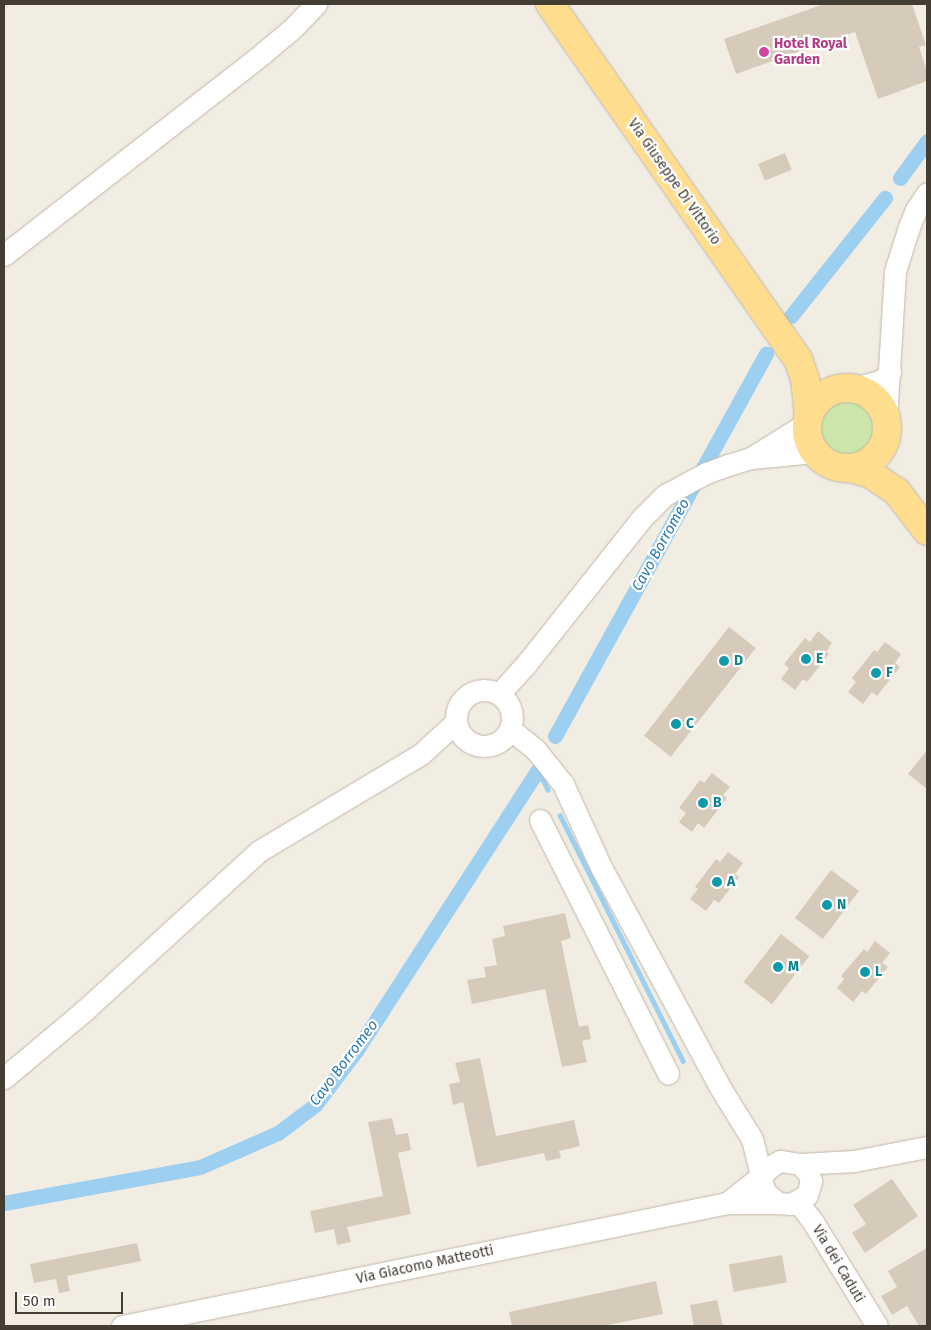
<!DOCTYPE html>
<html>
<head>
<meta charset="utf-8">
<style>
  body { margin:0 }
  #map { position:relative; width:931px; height:1330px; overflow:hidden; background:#f2ede3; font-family:"Fira Sans",sans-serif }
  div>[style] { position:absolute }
  .green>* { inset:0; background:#cde7aa }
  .round { border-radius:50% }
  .stream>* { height:4.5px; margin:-2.25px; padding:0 2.25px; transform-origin:2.25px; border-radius:2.25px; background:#9dcff0 }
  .canal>* { height:15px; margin:-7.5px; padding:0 7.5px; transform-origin:7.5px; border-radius:7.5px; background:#9dcff0 }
  .building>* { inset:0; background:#d6cbbb; transform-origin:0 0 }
  .roads { filter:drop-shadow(0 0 1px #c0b7a8) drop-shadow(0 0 1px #c0b7a8) }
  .minor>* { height:21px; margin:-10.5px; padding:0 10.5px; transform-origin:10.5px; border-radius:10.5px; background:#fff }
  .minor>.ring { margin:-10.5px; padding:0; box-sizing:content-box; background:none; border:21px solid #fff; border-radius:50% }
  .major>* { height:28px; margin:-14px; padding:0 14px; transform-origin:14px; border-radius:14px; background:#ffdd8e }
  .major>.ring { margin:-14px; padding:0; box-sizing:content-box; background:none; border:28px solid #ffdd8e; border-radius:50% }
  .dots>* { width:14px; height:14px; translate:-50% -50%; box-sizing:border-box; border:2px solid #fff; border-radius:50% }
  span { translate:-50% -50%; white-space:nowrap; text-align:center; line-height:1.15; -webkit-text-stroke:4.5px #fff; paint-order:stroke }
  .hotel-label { font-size:14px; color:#b23c85; font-weight:700 }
  .left { translate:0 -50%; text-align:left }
  .street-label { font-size:14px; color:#433d33 }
  .culture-label { font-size:14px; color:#0d838f; font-weight:700 }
  .water-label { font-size:15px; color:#2c7aaf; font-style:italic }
  .frame { position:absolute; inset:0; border:5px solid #433d33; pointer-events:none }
  .scale { position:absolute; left:15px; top:1292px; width:108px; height:22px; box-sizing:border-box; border:2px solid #433d33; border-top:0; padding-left:6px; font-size:15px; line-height:18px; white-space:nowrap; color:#433d33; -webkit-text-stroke:4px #fff; paint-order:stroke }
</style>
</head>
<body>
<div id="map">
  <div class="green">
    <div class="round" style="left:816px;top:397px;width:62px;height:62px"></div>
  </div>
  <div class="stream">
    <div style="left:538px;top:770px;width:22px;rotate:63deg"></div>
    <div style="left:560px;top:815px;width:275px;rotate:63.4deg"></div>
  </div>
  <div class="canal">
    <div style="left:900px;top:178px;width:46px;rotate:-53.9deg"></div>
    <div style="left:791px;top:316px;width:151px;rotate:-51.5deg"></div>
    <div style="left:555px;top:736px;width:437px;rotate:-61.1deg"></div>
    <div style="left:4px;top:1203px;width:199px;rotate:-10.4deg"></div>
    <div style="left:200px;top:1167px;width:85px;rotate:-23.6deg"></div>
    <div style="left:278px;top:1133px;width:46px;rotate:-37.1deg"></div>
    <div style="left:315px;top:1105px;width:68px;rotate:-52.8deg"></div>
    <div style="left:356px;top:1051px;width:335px;rotate:-57.1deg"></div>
  </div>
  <div class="building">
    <div style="clip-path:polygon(824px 4px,912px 4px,926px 45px,919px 47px,927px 71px,927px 81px,878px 99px,855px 32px,736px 74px,724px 39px)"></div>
    <div style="left:785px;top:153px;width:18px;height:29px;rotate:68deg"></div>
    <div style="left:729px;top:627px;width:34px;height:138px;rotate:38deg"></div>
    <div style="clip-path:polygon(818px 631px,832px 643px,826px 652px,829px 654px,807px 682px,803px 679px,795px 690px,781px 679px,789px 668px,784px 664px,805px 638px,810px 642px)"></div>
    <div style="clip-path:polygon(885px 642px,901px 654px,895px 663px,900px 667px,877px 696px,872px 692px,863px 704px,848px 692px,856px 682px,852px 678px,874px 650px,877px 652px)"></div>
    <div style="clip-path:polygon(927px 750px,927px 789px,908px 774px)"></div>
    <div style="clip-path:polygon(712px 773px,730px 787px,723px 795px,727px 798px,704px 828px,698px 823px,692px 832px,679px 822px,686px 813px,679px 808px,700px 780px,704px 783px)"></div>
    <div style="clip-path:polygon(728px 852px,743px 863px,735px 874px,739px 877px,719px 903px,714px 900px,706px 911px,690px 899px,698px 889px,695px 887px,716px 859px,720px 862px)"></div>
    <div style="left:831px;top:870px;width:35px;height:60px;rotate:37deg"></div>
    <div style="clip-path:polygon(565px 913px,571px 938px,561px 941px,579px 1027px,588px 1025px,591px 1039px,582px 1041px,587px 1062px,562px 1067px,545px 989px,472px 1004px,467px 980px,486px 977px,484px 967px,497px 965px,492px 939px,505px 936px,503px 926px)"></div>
    <div style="left:781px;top:934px;width:36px;height:61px;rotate:38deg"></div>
    <div style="clip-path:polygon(875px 941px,890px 953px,882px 963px,888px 967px,866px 994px,862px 991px,853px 1002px,837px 988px,844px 979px,841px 976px,864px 949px,867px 952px)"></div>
    <div style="clip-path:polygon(480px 1058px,496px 1136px,574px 1120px,580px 1146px,559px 1151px,561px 1158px,546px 1161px,544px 1153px,477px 1167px,463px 1102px,453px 1105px,449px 1084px,460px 1082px,455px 1063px)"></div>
    <div style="clip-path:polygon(392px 1118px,396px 1135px,408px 1133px,411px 1150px,398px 1153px,411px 1214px,347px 1227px,351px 1242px,337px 1245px,334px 1229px,315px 1233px,310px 1211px,383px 1196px,368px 1122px)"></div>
    <div style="clip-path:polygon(892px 1179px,918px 1216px,865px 1253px,852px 1233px,866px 1224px,853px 1205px)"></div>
    <div style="clip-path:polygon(137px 1243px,141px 1261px,67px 1276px,70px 1291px,59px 1293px,56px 1279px,34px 1283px,30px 1264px)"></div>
    <div style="clip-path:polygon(927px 1248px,927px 1326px,919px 1326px,907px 1306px,892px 1315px,881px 1296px,897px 1287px,888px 1271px)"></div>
    <div style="left:782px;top:1255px;width:28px;height:54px;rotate:80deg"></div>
    <div style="clip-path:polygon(656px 1281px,663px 1314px,603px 1326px,512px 1326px,509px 1312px)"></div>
    <div style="clip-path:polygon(717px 1300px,723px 1326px,694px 1326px,690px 1305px)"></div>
  </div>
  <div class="roads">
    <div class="minor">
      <div style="left:4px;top:255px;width:327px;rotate:-37.9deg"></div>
      <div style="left:262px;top:54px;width:39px;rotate:-40deg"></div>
      <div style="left:292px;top:29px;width:35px;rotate:-46deg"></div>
      <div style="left:854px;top:388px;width:28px;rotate:-15deg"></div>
      <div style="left:881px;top:381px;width:13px;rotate:-45deg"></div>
      <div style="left:886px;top:419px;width:148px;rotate:-86.5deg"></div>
      <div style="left:895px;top:271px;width:46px;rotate:-72.3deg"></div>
      <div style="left:909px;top:227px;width:18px;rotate:-68deg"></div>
      <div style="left:916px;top:210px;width:20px;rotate:-57deg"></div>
      <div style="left:754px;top:456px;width:62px;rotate:-31.9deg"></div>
      <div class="ring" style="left:456px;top:690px;width:35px;height:35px"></div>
      <div style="left:499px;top:694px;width:42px;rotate:-47.9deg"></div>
      <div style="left:527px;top:663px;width:185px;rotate:-51.6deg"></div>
      <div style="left:642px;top:518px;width:33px;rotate:-45deg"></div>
      <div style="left:665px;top:495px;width:47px;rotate:-28.2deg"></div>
      <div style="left:706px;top:473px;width:23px;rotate:-20deg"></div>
      <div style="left:728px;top:465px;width:24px;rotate:-17deg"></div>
      <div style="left:751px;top:458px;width:64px;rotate:-5.4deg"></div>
      <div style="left:510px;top:729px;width:32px;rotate:39deg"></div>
      <div style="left:535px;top:749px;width:45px;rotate:51.3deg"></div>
      <div style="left:563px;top:784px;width:91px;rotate:65.4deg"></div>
      <div style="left:601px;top:867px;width:252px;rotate:61.6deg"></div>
      <div style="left:721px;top:1089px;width:59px;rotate:58.2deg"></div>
      <div style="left:752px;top:1139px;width:38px;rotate:76deg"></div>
      <div style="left:761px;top:1176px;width:15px;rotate:79deg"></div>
      <div style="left:764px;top:1191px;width:18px;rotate:41deg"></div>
      <div style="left:778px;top:1203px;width:13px;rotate:4deg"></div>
      <div style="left:791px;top:1204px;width:18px;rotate:-29deg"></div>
      <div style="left:807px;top:1195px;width:15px;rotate:-74deg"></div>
      <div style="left:811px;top:1181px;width:9px;rotate:-111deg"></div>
      <div style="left:808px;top:1173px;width:12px;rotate:-132deg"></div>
      <div style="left:800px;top:1164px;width:20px;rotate:-171deg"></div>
      <div style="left:780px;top:1161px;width:10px;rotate:151deg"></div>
      <div style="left:771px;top:1166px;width:14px;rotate:135deg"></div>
      <div style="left:761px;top:1176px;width:43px;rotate:141.5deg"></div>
      <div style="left:540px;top:820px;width:284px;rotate:63.2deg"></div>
      <div style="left:4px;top:1078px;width:106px;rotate:-40deg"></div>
      <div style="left:85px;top:1010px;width:236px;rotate:-42.4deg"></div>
      <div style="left:259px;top:851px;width:189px;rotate:-30.9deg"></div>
      <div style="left:421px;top:754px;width:47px;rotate:-42.4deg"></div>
      <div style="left:800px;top:1164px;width:54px;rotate:-3.2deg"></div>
      <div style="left:854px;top:1161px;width:74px;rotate:-10.9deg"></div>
      <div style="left:798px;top:1202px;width:25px;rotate:53deg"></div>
      <div style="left:813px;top:1222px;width:122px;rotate:58.4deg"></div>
      <div style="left:122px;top:1326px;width:617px;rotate:-11.49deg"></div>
      <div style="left:727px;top:1203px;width:51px"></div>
    </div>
    <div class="major">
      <div style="left:550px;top:4px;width:433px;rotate:55.1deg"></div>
      <div style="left:798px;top:359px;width:21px;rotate:71deg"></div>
      <div style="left:805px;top:379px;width:37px;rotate:84deg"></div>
      <div class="ring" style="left:807px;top:388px;width:52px;height:52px"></div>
      <div style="left:849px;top:468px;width:21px;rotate:14deg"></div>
      <div style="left:869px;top:473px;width:34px;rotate:34deg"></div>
      <div style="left:897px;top:492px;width:49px;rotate:52.4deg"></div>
    </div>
  </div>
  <div class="dots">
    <div style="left:764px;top:52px;background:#d1479c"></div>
    <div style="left:806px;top:659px;background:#0f9aa8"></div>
    <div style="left:724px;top:661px;background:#0f9aa8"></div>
    <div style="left:876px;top:673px;background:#0f9aa8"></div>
    <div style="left:676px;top:724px;background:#0f9aa8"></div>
    <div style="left:703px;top:803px;background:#0f9aa8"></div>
    <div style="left:717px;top:882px;background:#0f9aa8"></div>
    <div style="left:827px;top:905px;background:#0f9aa8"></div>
    <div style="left:778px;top:967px;background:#0f9aa8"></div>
    <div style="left:865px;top:972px;background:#0f9aa8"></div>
  </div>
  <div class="hotel-label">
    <span class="left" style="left:774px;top:52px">Hotel Royal<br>Garden</span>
  </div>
  <div class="street-label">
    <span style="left:674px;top:182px;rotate:55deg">Via Giuseppe Di Vittorio</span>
    <span style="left:838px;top:1264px;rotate:59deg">Via dei Caduti</span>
    <span style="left:425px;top:1265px;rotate:-12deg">Via Giacomo Matteotti</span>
  </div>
  <div class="culture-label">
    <span class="left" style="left:816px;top:659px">E</span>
    <span class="left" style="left:734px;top:661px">D</span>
    <span class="left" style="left:886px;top:673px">F</span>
    <span class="left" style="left:686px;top:724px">C</span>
    <span class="left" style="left:713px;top:803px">B</span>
    <span class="left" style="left:727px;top:882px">A</span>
    <span class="left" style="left:837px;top:905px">N</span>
    <span class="left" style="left:788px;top:967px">M</span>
    <span class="left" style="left:875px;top:972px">L</span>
  </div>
  <div class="water-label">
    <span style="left:661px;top:545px;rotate:-61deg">Cavo Borromeo</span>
    <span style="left:344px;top:1063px;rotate:-53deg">Cavo Borromeo</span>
  </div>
  <div class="frame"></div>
  <div class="scale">50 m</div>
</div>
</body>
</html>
